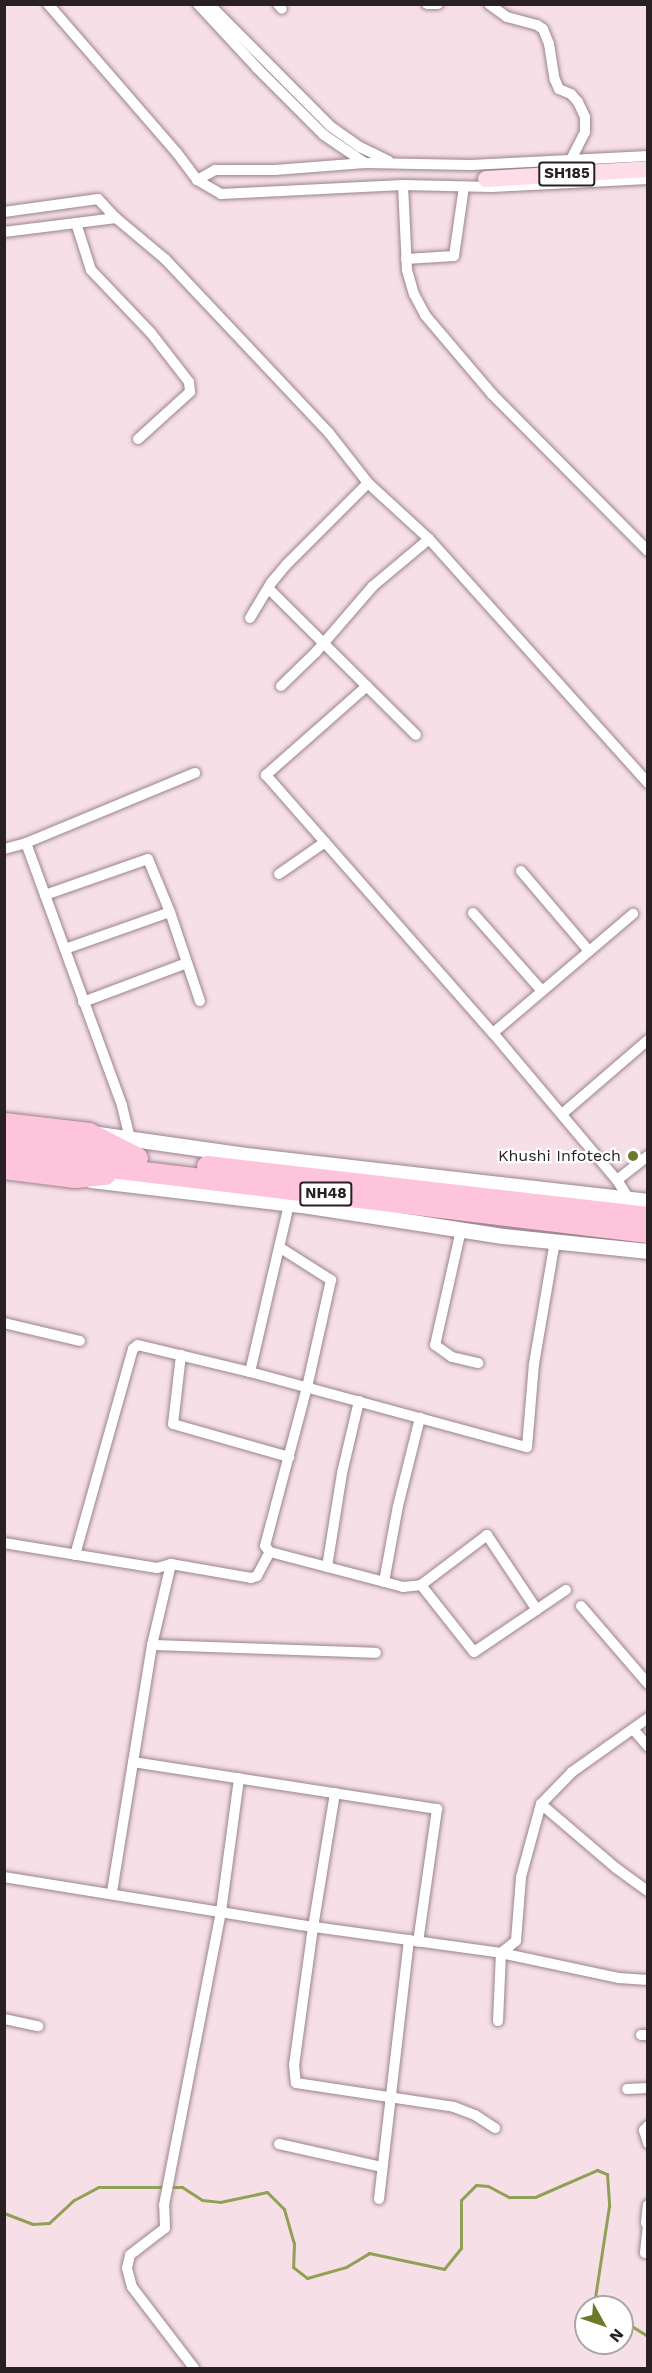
<!DOCTYPE html>
<html>
<head>
<meta charset="utf-8">
<style>
  body { margin:0 }
  #map { position:relative; width:652px; height:2373px; overflow:hidden; background:#f7dfe8; font-family:"Work Sans",sans-serif }
  div>[style] { position:absolute }
  .stream>* { height:3px; margin:-1.5px; padding:0 1.5px; transform-origin:1.5px; border-radius:1.5px; background:#90a055 }
  .roads { filter:drop-shadow(0 0 2px #9a848d) drop-shadow(0 0 2px #9a848d) }
  .street>* { height:10px; margin:-5px; padding:0 5px; transform-origin:5px; border-radius:5px; background:#fff }
  .secondary>* { height:15px; margin:-7.5px; padding:0 7.5px; transform-origin:7.5px; border-radius:7.5px; background:#fff }
  .primary>* { height:16px; margin:-8px; padding:0 8px; transform-origin:8px; border-radius:8px; background:#fedce9 }
  .highway>* { height:20px; margin:-10px; padding:0 10px; transform-origin:10px; border-radius:10px; background:#fdc4db }
  .dots>* { width:16px; height:16px; translate:-50% -50%; box-sizing:border-box; border:3px solid #fff; border-radius:50% }
  span { translate:-50% -50%; white-space:nowrap; text-align:center; line-height:1.15; -webkit-text-stroke:4.5px #fff; paint-order:stroke }
  .shield-label span { padding:2px 4px; background:#fff; border:2px solid; border-radius:4px; -webkit-text-stroke-width:0 }
  .shield-label { font-size:15px; color:#292023; font-weight:700 }
  .poi-label { font-size:16px; color:#292023 }
  .right { translate:-100% -50%; text-align:right }
  .frame { position:absolute; inset:0; border:6px solid #292023; pointer-events:none }
  .north { position:absolute; left:574px; top:2295px; width:60px; height:60px; box-sizing:border-box; background:#fff; border:2px solid #a9a6a7; border-radius:50%; rotate:130deg; font-size:16px; font-weight:700; line-height:24px; text-align:center; color:#292023 }
  .north::after { content:''; display:block; margin:auto; width:21px; height:27px; background:#6b7b29; clip-path:polygon(50% 0,100% 100%,50% 72%,0 100%) }
</style>
</head>
<body>
<div id="map">
  <div class="stream">
    <div style="left:171px;top:2187px;width:11px"></div>
    <div style="left:182px;top:2187px;width:24px;rotate:33deg"></div>
    <div style="left:202px;top:2200px;width:18px;rotate:6deg"></div>
    <div style="left:220px;top:2202px;width:48px;rotate:-12deg"></div>
    <div style="left:267px;top:2192px;width:24px;rotate:45deg"></div>
    <div style="left:284px;top:2209px;width:35px;rotate:74deg"></div>
    <div style="left:294px;top:2243px;width:24px;rotate:92deg"></div>
    <div style="left:293px;top:2267px;width:18px;rotate:38deg"></div>
    <div style="left:307px;top:2278px;width:41px;rotate:-15.8deg"></div>
    <div style="left:346px;top:2267px;width:27px;rotate:-31deg"></div>
    <div style="left:369px;top:2253px;width:77px;rotate:12deg"></div>
    <div style="left:444px;top:2269px;width:27px;rotate:-51deg"></div>
    <div style="left:461px;top:2248px;width:48px;rotate:-90deg"></div>
    <div style="left:461px;top:2200px;width:21px;rotate:-45deg"></div>
    <div style="left:476px;top:2185px;width:12px;rotate:5deg"></div>
    <div style="left:488px;top:2186px;width:24px;rotate:28deg"></div>
    <div style="left:509px;top:2197px;width:26px"></div>
    <div style="left:535px;top:2197px;width:68px;rotate:-23.5deg"></div>
    <div style="left:597px;top:2170px;width:11px;rotate:22deg"></div>
    <div style="left:607px;top:2174px;width:32px;rotate:86deg"></div>
    <div style="left:609px;top:2206px;width:92px;rotate:98.7deg"></div>
    <div style="left:595px;top:2297px;width:14px;rotate:45deg"></div>
    <div style="left:4px;top:2213px;width:30px;rotate:21deg"></div>
    <div style="left:32px;top:2224px;width:17px;rotate:-3deg"></div>
    <div style="left:49px;top:2223px;width:34px;rotate:-43deg"></div>
    <div style="left:74px;top:2200px;width:27px;rotate:-28deg"></div>
    <div style="left:98px;top:2187px;width:67px"></div>
    <div style="left:622px;top:2320px;width:31px;rotate:32deg"></div>
  </div>
  <div class="roads">
    <div class="street">
      <div style="left:48px;top:4px;width:197px;rotate:49.1deg"></div>
      <div style="left:177px;top:153px;width:34px;rotate:53deg"></div>
      <div style="left:197px;top:180px;width:28px;rotate:30deg"></div>
      <div style="left:221px;top:194px;width:182px;rotate:-2.8deg"></div>
      <div style="left:403px;top:185px;width:89px;rotate:1.3deg"></div>
      <div style="left:492px;top:187px;width:156px;rotate:-2.9deg"></div>
      <div style="left:198px;top:4px;width:87px;rotate:47.3deg"></div>
      <div style="left:257px;top:68px;width:95px;rotate:45deg"></div>
      <div style="left:324px;top:135px;width:50px;rotate:34.3deg"></div>
      <div style="left:209px;top:4px;width:172px;rotate:45.2deg"></div>
      <div style="left:330px;top:126px;width:37px;rotate:35deg"></div>
      <div style="left:360px;top:147px;width:32px;rotate:26deg"></div>
      <div style="left:278px;top:4px;width:6px;rotate:51deg"></div>
      <div style="left:427px;top:4px;width:11px"></div>
      <div style="left:489px;top:4px;width:22px;rotate:36deg"></div>
      <div style="left:507px;top:17px;width:31px;rotate:15deg"></div>
      <div style="left:537px;top:25px;width:7px;rotate:34deg"></div>
      <div style="left:543px;top:29px;width:16px;rotate:68deg"></div>
      <div style="left:549px;top:44px;width:36px;rotate:81deg"></div>
      <div style="left:555px;top:80px;width:10px;rotate:66deg"></div>
      <div style="left:559px;top:89px;width:13px;rotate:23deg"></div>
      <div style="left:571px;top:94px;width:11px;rotate:49deg"></div>
      <div style="left:578px;top:102px;width:17px;rotate:65deg"></div>
      <div style="left:585px;top:117px;width:15px;rotate:90deg"></div>
      <div style="left:585px;top:132px;width:30px;rotate:117deg"></div>
      <div style="left:197px;top:180px;width:21px;rotate:-29deg"></div>
      <div style="left:215px;top:170px;width:60px"></div>
      <div style="left:275px;top:170px;width:90px;rotate:-4.4deg"></div>
      <div style="left:365px;top:163px;width:106px;rotate:1.1deg"></div>
      <div style="left:471px;top:165px;width:177px;rotate:-2.9deg"></div>
      <div style="left:403px;top:185px;width:85px;rotate:87.3deg"></div>
      <div style="left:407px;top:270px;width:25px;rotate:74deg"></div>
      <div style="left:414px;top:294px;width:24px;rotate:62deg"></div>
      <div style="left:425px;top:315px;width:104px;rotate:49.7deg"></div>
      <div style="left:492px;top:394px;width:221px;rotate:45.2deg"></div>
      <div style="left:4px;top:212px;width:95px;rotate:-7.9deg"></div>
      <div style="left:98px;top:199px;width:26px;rotate:47deg"></div>
      <div style="left:116px;top:218px;width:64px;rotate:39.9deg"></div>
      <div style="left:165px;top:259px;width:239px;rotate:46.7deg"></div>
      <div style="left:329px;top:433px;width:63px;rotate:52deg"></div>
      <div style="left:368px;top:483px;width:83px;rotate:42.6deg"></div>
      <div style="left:429px;top:539px;width:328px;rotate:48.1deg"></div>
      <div style="left:76px;top:223px;width:49px;rotate:72.3deg"></div>
      <div style="left:91px;top:270px;width:87px;rotate:46.4deg"></div>
      <div style="left:151px;top:333px;width:62px;rotate:52.2deg"></div>
      <div style="left:189px;top:382px;width:10px;rotate:84deg"></div>
      <div style="left:190px;top:392px;width:70px;rotate:137.9deg"></div>
      <div style="left:4px;top:232px;width:113px;rotate:-7.1deg"></div>
      <div style="left:406px;top:259px;width:48px;rotate:-3.6deg"></div>
      <div style="left:454px;top:256px;width:70px;rotate:-81.8deg"></div>
      <div style="left:269px;top:589px;width:207px;rotate:44.8deg"></div>
      <div style="left:250px;top:618px;width:41px;rotate:-59deg"></div>
      <div style="left:271px;top:583px;width:23px;rotate:-50deg"></div>
      <div style="left:286px;top:565px;width:116px;rotate:-45deg"></div>
      <div style="left:281px;top:686px;width:49px;rotate:-44.2deg"></div>
      <div style="left:316px;top:652px;width:87px;rotate:-49.2deg"></div>
      <div style="left:373px;top:586px;width:73px;rotate:-40deg"></div>
      <div style="left:367px;top:686px;width:135px;rotate:138.6deg"></div>
      <div style="left:266px;top:775px;width:344px;rotate:48.7deg"></div>
      <div style="left:493px;top:1033px;width:192px;rotate:49.9deg"></div>
      <div style="left:617px;top:1180px;width:22px;rotate:58deg"></div>
      <div style="left:26px;top:843px;width:280px;rotate:69.9deg"></div>
      <div style="left:122px;top:1106px;width:34px;rotate:76deg"></div>
      <div style="left:4px;top:849px;width:23px;rotate:-15deg"></div>
      <div style="left:26px;top:843px;width:183px;rotate:-22.5deg"></div>
      <div style="left:521px;top:871px;width:105px;rotate:49.6deg"></div>
      <div style="left:279px;top:874px;width:56px;rotate:-34.8deg"></div>
      <div style="left:45px;top:895px;width:109px;rotate:-19.3deg"></div>
      <div style="left:148px;top:859px;width:57px;rotate:67.5deg"></div>
      <div style="left:170px;top:912px;width:94px;rotate:71.4deg"></div>
      <div style="left:473px;top:913px;width:104px;rotate:48.5deg"></div>
      <div style="left:65px;top:949px;width:111px;rotate:-19.4deg"></div>
      <div style="left:83px;top:1002px;width:111px;rotate:-20.6deg"></div>
      <div style="left:493px;top:1033px;width:184px;rotate:-40.4deg"></div>
      <div style="left:562px;top:1114px;width:113px;rotate:-40.7deg"></div>
      <div style="left:617px;top:1180px;width:39px;rotate:-38deg"></div>
      <div style="left:461px;top:1230px;width:118px;rotate:102.7deg"></div>
      <div style="left:435px;top:1345px;width:21px;rotate:35deg"></div>
      <div style="left:452px;top:1357px;width:27px;rotate:13deg"></div>
      <div style="left:279px;top:1247px;width:62px;rotate:32.4deg"></div>
      <div style="left:331px;top:1280px;width:110px;rotate:102.6deg"></div>
      <div style="left:307px;top:1387px;width:164px;rotate:104.8deg"></div>
      <div style="left:265px;top:1546px;width:8px;rotate:50deg"></div>
      <div style="left:270px;top:1552px;width:138px;rotate:14.7deg"></div>
      <div style="left:403px;top:1587px;width:18px;rotate:-6deg"></div>
      <div style="left:421px;top:1585px;width:85px;rotate:51.7deg"></div>
      <div style="left:474px;top:1652px;width:111px;rotate:-34deg"></div>
      <div style="left:4px;top:1323px;width:78px;rotate:13.3deg"></div>
      <div style="left:181px;top:1355px;width:69px;rotate:96.6deg"></div>
      <div style="left:173px;top:1424px;width:121px;rotate:15.9deg"></div>
      <div style="left:250px;top:1372px;width:172px;rotate:-76.9deg"></div>
      <div style="left:4px;top:1543px;width:155px;rotate:9.3deg"></div>
      <div style="left:157px;top:1568px;width:15px;rotate:-16deg"></div>
      <div style="left:171px;top:1564px;width:83px;rotate:103.2deg"></div>
      <div style="left:152px;top:1645px;width:251px;rotate:99.2deg"></div>
      <div style="left:75px;top:1555px;width:214px;rotate:-74.3deg"></div>
      <div style="left:133px;top:1349px;width:6px;rotate:-39deg"></div>
      <div style="left:138px;top:1345px;width:115px;rotate:13.6deg"></div>
      <div style="left:250px;top:1372px;width:287px;rotate:15.2deg"></div>
      <div style="left:527px;top:1447px;width:83px;rotate:-85.2deg"></div>
      <div style="left:534px;top:1364px;width:125px;rotate:-80.3deg"></div>
      <div style="left:171px;top:1564px;width:81px;rotate:9.9deg"></div>
      <div style="left:251px;top:1578px;width:6px;rotate:-18deg"></div>
      <div style="left:257px;top:1576px;width:27px;rotate:-62deg"></div>
      <div style="left:327px;top:1567px;width:95px;rotate:-80.9deg"></div>
      <div style="left:342px;top:1473px;width:74px;rotate:-76.7deg"></div>
      <div style="left:384px;top:1582px;width:77px;rotate:-79.6deg"></div>
      <div style="left:398px;top:1506px;width:91px;rotate:-76deg"></div>
      <div style="left:421px;top:1585px;width:83px;rotate:-37.1deg"></div>
      <div style="left:487px;top:1535px;width:90px;rotate:56.3deg"></div>
      <div style="left:581px;top:1606px;width:103px;rotate:49.3deg"></div>
      <div style="left:152px;top:1645px;width:224px;rotate:2deg"></div>
      <div style="left:633px;top:1729px;width:23px;rotate:49deg"></div>
      <div style="left:133px;top:1762px;width:308px;rotate:8.8deg"></div>
      <div style="left:437px;top:1809px;width:134px;rotate:98.1deg"></div>
      <div style="left:335px;top:1793px;width:136px;rotate:99.3deg"></div>
      <div style="left:313px;top:1927px;width:139px;rotate:97.8deg"></div>
      <div style="left:294px;top:2065px;width:18px;rotate:84deg"></div>
      <div style="left:296px;top:2083px;width:160px;rotate:8.6deg"></div>
      <div style="left:454px;top:2107px;width:22px;rotate:21deg"></div>
      <div style="left:475px;top:2115px;width:24px;rotate:33deg"></div>
      <div style="left:541px;top:1804px;width:99px;rotate:40.5deg"></div>
      <div style="left:616px;top:1868px;width:39px;rotate:36deg"></div>
      <div style="left:4px;top:1877px;width:300px;rotate:9.2deg"></div>
      <div style="left:300px;top:1925px;width:203px;rotate:7.9deg"></div>
      <div style="left:501px;top:1953px;width:121px;rotate:12deg"></div>
      <div style="left:619px;top:1978px;width:29px;rotate:4deg"></div>
      <div style="left:4px;top:2019px;width:35px;rotate:12deg"></div>
      <div style="left:498px;top:2021px;width:68px;rotate:-87.5deg"></div>
      <div style="left:501px;top:1953px;width:19px;rotate:-39deg"></div>
      <div style="left:516px;top:1941px;width:64px;rotate:-85.5deg"></div>
      <div style="left:521px;top:1877px;width:76px;rotate:-74.7deg"></div>
      <div style="left:541px;top:1804px;width:45px;rotate:-45.9deg"></div>
      <div style="left:572px;top:1772px;width:93px;rotate:-35.4deg"></div>
      <div style="left:641px;top:2035px;width:7px"></div>
      <div style="left:627px;top:2089px;width:21px;rotate:-3deg"></div>
      <div style="left:648px;top:2126px;width:6px;rotate:135deg"></div>
      <div style="left:644px;top:2130px;width:14px;rotate:73deg"></div>
      <div style="left:279px;top:2144px;width:106px;rotate:12.6deg"></div>
      <div style="left:379px;top:2199px;width:261px;rotate:-83.4deg"></div>
      <div style="left:646px;top:2223px;width:18px;rotate:-84deg"></div>
      <div style="left:645px;top:2253px;width:30px;rotate:-84deg"></div>
      <div style="left:194px;top:2368px;width:102px;rotate:-127.4deg"></div>
      <div style="left:132px;top:2287px;width:20px;rotate:-105deg"></div>
      <div style="left:127px;top:2268px;width:13px;rotate:-77deg"></div>
      <div style="left:130px;top:2255px;width:44px;rotate:-37.6deg"></div>
      <div style="left:165px;top:2228px;width:23px;rotate:-92deg"></div>
      <div style="left:164px;top:2205px;width:298px;rotate:-79deg"></div>
      <div style="left:221px;top:1912px;width:135px;rotate:-82.3deg"></div>
    </div>
    <div class="secondary">
      <div style="left:98px;top:1134px;width:149px;rotate:8.1deg"></div>
      <div style="left:246px;top:1155px;width:405px;rotate:6.5deg"></div>
      <div style="left:91px;top:1180px;width:220px;rotate:6.8deg"></div>
      <div style="left:309px;top:1206px;width:196px;rotate:8.8deg"></div>
      <div style="left:503px;top:1236px;width:146px;rotate:5.9deg"></div>
    </div>
    <div class="primary">
      <div style="left:486px;top:179px;width:162px;rotate:-3.5deg"></div>
    </div>
    <div class="highway">
      <div style="left:4px;top:1123px;width:86px;rotate:6.7deg"></div>
      <div style="left:89px;top:1133px;width:55px;rotate:27deg"></div>
      <div style="left:4px;top:1140px;width:118px;rotate:7.3deg"></div>
      <div style="left:4px;top:1155px;width:649px;rotate:6.91deg"></div>
      <div style="left:207px;top:1166px;width:444px;rotate:6.6deg"></div>
      <div style="left:4px;top:1169px;width:72px;rotate:7.2deg"></div>
      <div style="left:75px;top:1178px;width:31px;rotate:-6deg"></div>
    </div>
  </div>
  <div class="dots">
    <div style="left:633px;top:1156px;background:#6b7b29"></div>
  </div>
  <div class="shield-label">
    <span style="left:567px;top:174px">SH185</span>
    <span style="left:326px;top:1194px">NH48</span>
  </div>
  <div class="poi-label">
    <span class="right" style="left:621px;top:1156px">Khushi Infotech</span>
  </div>
  <div class="frame"></div>
  <div class="north">N</div>
</div>
</body>
</html>
